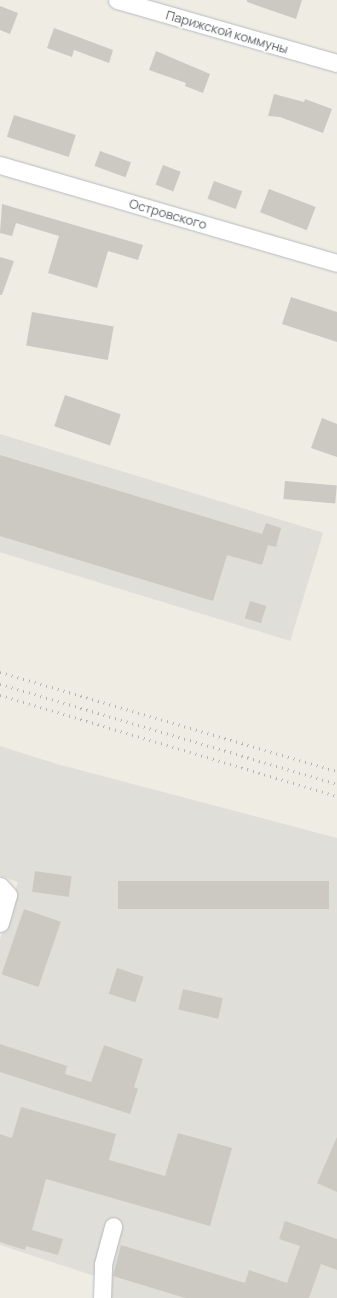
<!DOCTYPE html>
<html>
<head>
<meta charset="utf-8">
<style>
  body { margin:0 }
  #map { position:relative; width:337px; height:1298px; overflow:hidden; background:#efece4; font-family:Manrope,sans-serif }
  div>[style] { position:absolute }
  .industrial>* { inset:0; background:#e0ded8; transform-origin:0 0 }
  .building>* { inset:0; background:#ccc9c3; transform-origin:0 0 }
  .roads { filter:drop-shadow(0 0 1px #b7babe) drop-shadow(0 0 1px #b7babe) }
  .street>* { height:17px; margin:-8.5px; padding:0 8.5px; transform-origin:8.5px; border-radius:8.5px; background:#fff }
  .rail>* { height:3px; margin-top:-1.5px; transform-origin:0; background:repeating-linear-gradient(90deg,#b3b4b5 0 1px,transparent 0 6px) }
  span { translate:-50% -50%; white-space:nowrap; text-align:center; line-height:1.15; -webkit-text-stroke:3px #fff; paint-order:stroke }
  .street-label { font-size:13px; color:#5c6165 }
</style>
</head>
<body>
<div id="map">
  <div class="industrial">
    <div style="left:0;top:434px;width:338px;height:113px;rotate:17deg"></div>
    <div style="clip-path:polygon(0 746px,57px 764px,337px 838px,337px 1298px,111px 1298px,110px 1281px,0 1245px,0 939px,18px 882px,0 876px)"></div>
  </div>
  <div class="building">
    <div style="clip-path:polygon(247px 0,302px 0,296px 19px,247px 2px)"></div>
    <div style="clip-path:polygon(0 6px,18px 13px,10px 34px,0 30px)"></div>
    <div style="clip-path:polygon(54px 28px,113px 50px,109px 63px,74px 50px,72px 57px,47px 48px)"></div>
    <div style="clip-path:polygon(156px 51px,210px 74px,203px 93px,185px 86px,186px 83px,149px 70px)"></div>
    <div style="clip-path:polygon(274px 94px,304px 102px,305px 99px,332px 109px,323px 133px,280px 117px,268px 116px)"></div>
    <div style="left:14px;top:115px;width:65px;height:23px;rotate:18deg"></div>
    <div style="left:100px;top:151px;width:33px;height:16px;rotate:20deg"></div>
    <div style="left:163px;top:165px;width:19px;height:21px;rotate:21deg"></div>
    <div style="left:214px;top:181px;width:30px;height:19px;rotate:20deg"></div>
    <div style="left:269px;top:189px;width:50px;height:25px;rotate:21deg"></div>
    <div style="clip-path:polygon(2px 204px,143px 245px,138px 260px,108px 251px,97px 288px,48px 273px,59px 236px,16px 223px,12px 236px,0 233px)"></div>
    <div style="clip-path:polygon(0 257px,14px 261px,2px 295px,0 295px)"></div>
    <div style="clip-path:polygon(291px 297px,337px 312px,337px 342px,282px 324px)"></div>
    <div style="left:32px;top:312px;width:83px;height:34px;rotate:10deg"></div>
    <div style="left:65px;top:395px;width:59px;height:33px;rotate:19deg"></div>
    <div style="clip-path:polygon(322px 418px,337px 424px,337px 457px,311px 448px)"></div>
    <div style="clip-path:polygon(0 455px,262px 534px,266px 523px,281px 528px,276px 547px,268px 545px,262px 565px,227px 555px,213px 601px,0 536px)"></div>
    <div style="left:285px;top:481px;width:52px;height:18px;rotate:5deg"></div>
    <div style="left:250px;top:601px;width:17px;height:18px;rotate:17deg"></div>
    <div style="left:35px;top:871px;width:37px;height:21px;rotate:8deg"></div>
    <div style="left:329px;top:881px;width:28px;height:211px;rotate:90deg"></div>
    <div style="left:24px;top:909px;width:39px;height:69px;rotate:19deg"></div>
    <div style="left:117px;top:968px;width:28px;height:27px;rotate:18deg"></div>
    <div style="left:183px;top:989px;width:41px;height:21px;rotate:13deg"></div>
    <div style="clip-path:polygon(0 1044px,67px 1066px,65px 1074px,91px 1082px,104px 1045px,143px 1059px,134px 1087px,138px 1089px,130px 1114px,0 1072px)"></div>
    <div style="clip-path:polygon(21px 1107px,116px 1134px,109px 1160px,165px 1176px,178px 1133px,232px 1148px,210px 1226px,46px 1179px,32px 1230px,63px 1239px,58px 1255px,26px 1246px,25px 1250px,0 1242px,0 1134px,12px 1138px)"></div>
    <div style="clip-path:polygon(337px 1137px,337px 1192px,317px 1183px)"></div>
    <div style="clip-path:polygon(285px 1221px,337px 1239px,337px 1270px,321px 1264px,309px 1298px,185px 1298px,113px 1276px,121px 1245px,245px 1283px,249px 1270px,287px 1283px,300px 1246px,279px 1239px)"></div>
  </div>
  <div class="roads">
    <div class="street">
      <div style="left:117px;top:0;width:229px;rotate:16deg"></div>
      <div style="left:0;top:165px;width:351px;rotate:16.2deg"></div>
      <div style="left:0;top:886px;width:12px;rotate:48deg"></div>
      <div style="left:8px;top:895px;width:29px;rotate:106deg"></div>
      <div style="left:102px;top:1298px;width:34px;rotate:-88deg"></div>
      <div style="left:103px;top:1264px;width:39px;rotate:-75deg"></div>
    </div>
  </div>
  <div class="rail">
    <div style="left:0;top:672px;width:351px;rotate:16.4deg"></div>
    <div style="left:0;top:684px;width:352px;rotate:16.5deg"></div>
    <div style="left:0;top:695px;width:352px;rotate:16.7deg"></div>
  </div>
  <div class="street-label">
    <span style="left:227px;top:32px;rotate:16deg">Парижской коммуны</span>
    <span style="left:168px;top:214px;rotate:16deg">Островского</span>
  </div>
</div>
</body>
</html>
